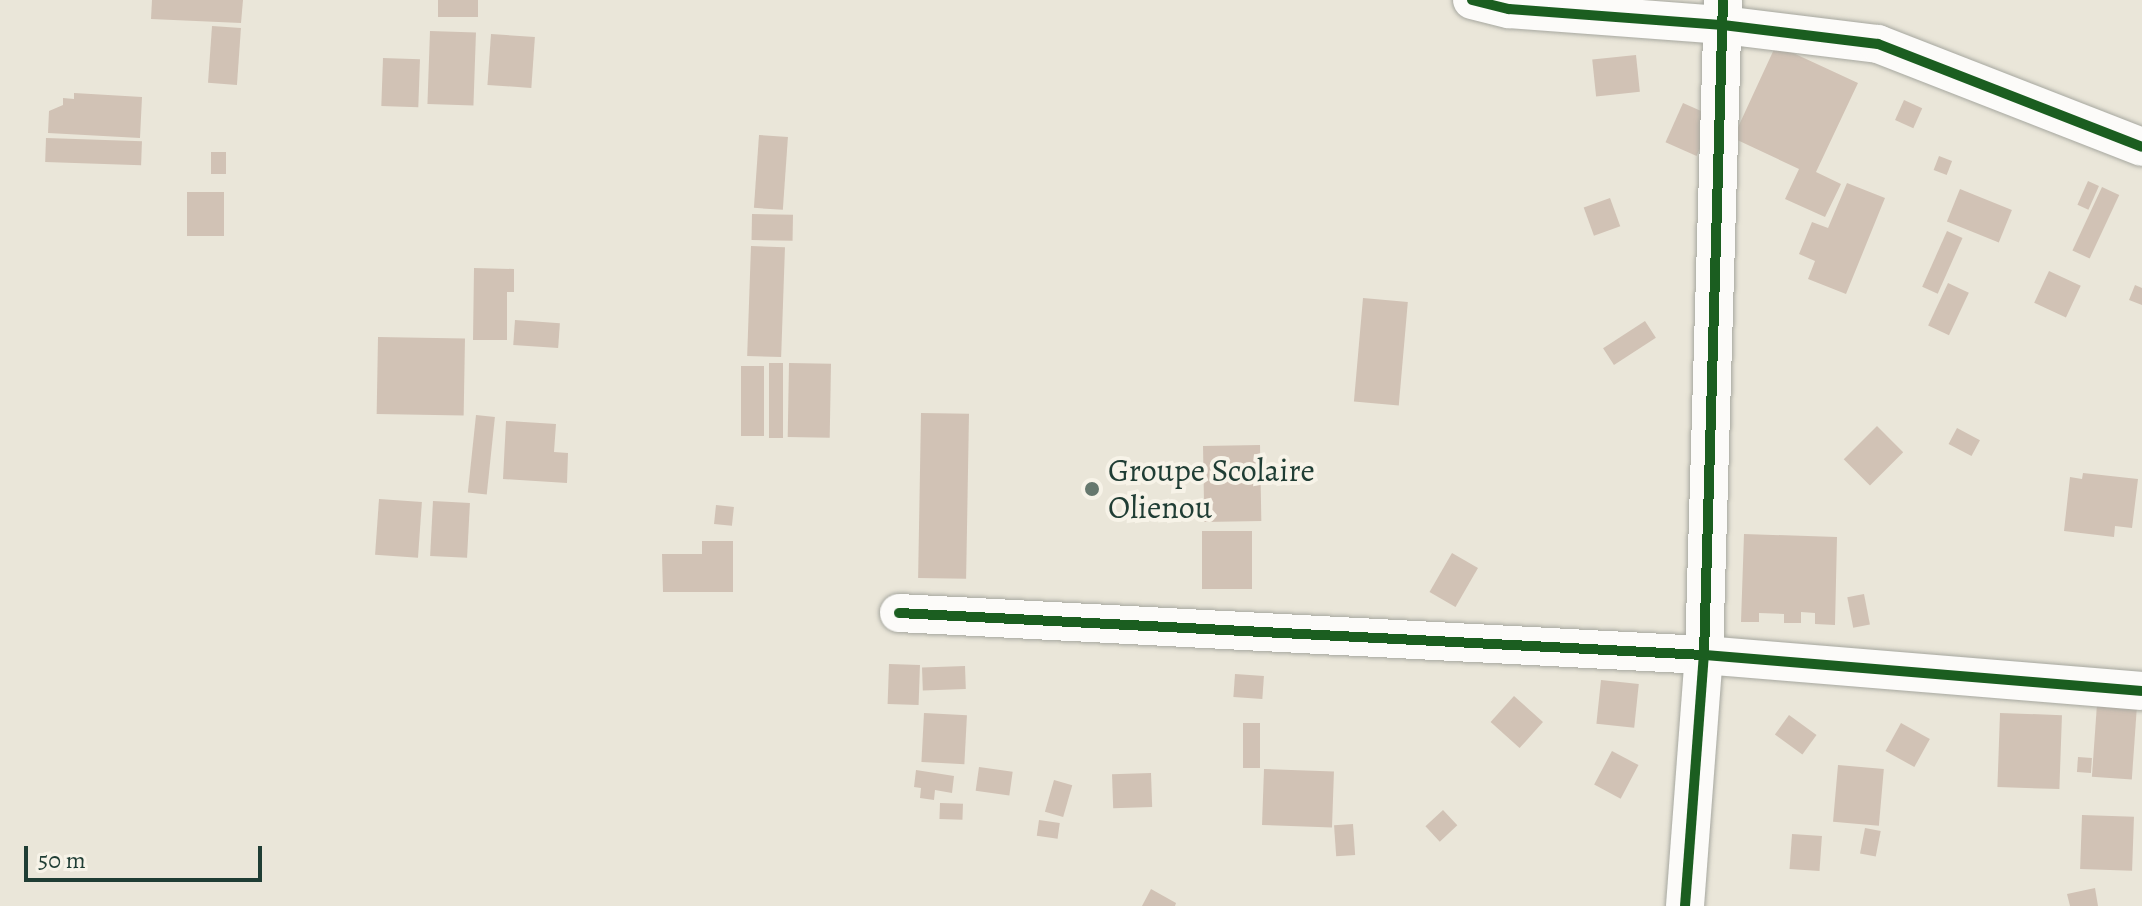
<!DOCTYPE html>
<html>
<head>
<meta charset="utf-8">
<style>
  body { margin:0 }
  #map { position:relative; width:2142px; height:906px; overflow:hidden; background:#eae6d9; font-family:Alegreya,serif }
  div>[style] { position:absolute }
  .building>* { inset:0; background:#d1c2b5; transform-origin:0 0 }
  .roads { filter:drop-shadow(0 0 2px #a6a79f) drop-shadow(0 0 2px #a6a79f) }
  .street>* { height:38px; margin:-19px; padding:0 19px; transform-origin:19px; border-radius:19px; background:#fcfbf9 }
  .cycleway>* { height:10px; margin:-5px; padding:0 5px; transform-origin:5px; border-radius:5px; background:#1b5e20 }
  .dots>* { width:22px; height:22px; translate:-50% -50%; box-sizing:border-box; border:4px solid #f7f3e8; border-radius:50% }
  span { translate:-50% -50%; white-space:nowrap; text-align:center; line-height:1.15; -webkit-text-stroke:8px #f7f3e8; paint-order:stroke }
  .poi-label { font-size:32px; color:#1f3d34 }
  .left { translate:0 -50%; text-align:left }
  .scale { position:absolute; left:24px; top:846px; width:238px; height:36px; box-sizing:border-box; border:4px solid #1f3d34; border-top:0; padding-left:10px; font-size:24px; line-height:28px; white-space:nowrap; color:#1f3d34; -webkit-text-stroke:6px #f7f3e8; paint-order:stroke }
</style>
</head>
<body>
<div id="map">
  <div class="building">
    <div style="clip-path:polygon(152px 0,243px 0,241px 23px,151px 19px)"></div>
    <div style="left:438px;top:0;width:40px;height:17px"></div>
    <div style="left:212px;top:26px;width:29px;height:57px;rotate:4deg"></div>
    <div style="left:430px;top:31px;width:46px;height:73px;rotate:2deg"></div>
    <div style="left:491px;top:34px;width:44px;height:51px;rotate:4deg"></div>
    <div style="clip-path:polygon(1776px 45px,1858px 83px,1816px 172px,1841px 184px,1825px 217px,1785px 199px,1799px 169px,1733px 138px)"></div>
    <div style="left:1636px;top:55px;width:37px;height:44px;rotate:84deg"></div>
    <div style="left:383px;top:58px;width:37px;height:48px;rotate:2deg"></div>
    <div style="clip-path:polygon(74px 93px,142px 97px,140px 138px,48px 133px,49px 111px,63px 105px,63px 98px,74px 99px)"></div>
    <div style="left:1904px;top:100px;width:20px;height:22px;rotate:24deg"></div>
    <div style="left:1683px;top:103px;width:34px;height:43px;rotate:24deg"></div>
    <div style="left:759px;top:135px;width:29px;height:73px;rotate:4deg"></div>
    <div style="left:46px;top:138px;width:96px;height:24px;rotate:2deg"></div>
    <div style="left:211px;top:152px;width:15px;height:22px"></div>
    <div style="left:1939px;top:156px;width:14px;height:15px;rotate:21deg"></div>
    <div style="left:2088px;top:181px;width:12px;height:26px;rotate:24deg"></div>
    <div style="clip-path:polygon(1847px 183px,1885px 198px,1846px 294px,1808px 279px,1815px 261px,1799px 254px,1812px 222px,1828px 228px)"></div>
    <div style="left:2102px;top:187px;width:19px;height:70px;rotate:25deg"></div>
    <div style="left:1960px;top:189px;width:56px;height:35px;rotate:22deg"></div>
    <div style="left:224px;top:192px;width:44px;height:37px;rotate:90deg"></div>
    <div style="left:1610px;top:198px;width:30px;height:28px;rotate:70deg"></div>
    <div style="left:752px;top:214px;width:41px;height:26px;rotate:1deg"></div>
    <div style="left:1947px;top:231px;width:17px;height:61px;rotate:24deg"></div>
    <div style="left:751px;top:246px;width:34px;height:110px;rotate:2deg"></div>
    <div style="clip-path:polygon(474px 268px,514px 269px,514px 292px,507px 292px,507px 340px,473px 340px)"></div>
    <div style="left:2049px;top:271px;width:35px;height:35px;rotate:25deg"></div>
    <div style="left:1948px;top:283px;width:23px;height:47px;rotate:25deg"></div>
    <div style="clip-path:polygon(2135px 285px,2142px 288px,2142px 305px,2129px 300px)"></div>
    <div style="left:1363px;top:298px;width:45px;height:104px;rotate:5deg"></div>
    <div style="left:515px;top:320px;width:45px;height:25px;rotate:4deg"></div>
    <div style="left:1645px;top:321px;width:20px;height:50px;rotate:57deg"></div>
    <div style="left:378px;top:337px;width:87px;height:77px;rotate:1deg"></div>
    <div style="left:769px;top:363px;width:14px;height:75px"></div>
    <div style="left:789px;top:363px;width:42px;height:74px;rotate:1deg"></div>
    <div style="left:741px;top:366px;width:23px;height:70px"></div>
    <div style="left:921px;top:413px;width:48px;height:165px;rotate:1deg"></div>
    <div style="left:476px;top:415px;width:19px;height:78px;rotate:6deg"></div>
    <div style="clip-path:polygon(506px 421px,556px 424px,554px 452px,568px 453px,567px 483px,503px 479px)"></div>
    <div style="left:1877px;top:426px;width:37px;height:47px;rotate:45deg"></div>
    <div style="left:1957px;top:428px;width:26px;height:18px;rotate:28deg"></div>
    <div style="left:1260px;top:445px;width:76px;height:57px;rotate:89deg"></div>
    <div style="clip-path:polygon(2083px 473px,2138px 479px,2132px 528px,2115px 526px,2114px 537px,2064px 531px,2070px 477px,2082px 479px)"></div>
    <div style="left:379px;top:499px;width:43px;height:56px;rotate:4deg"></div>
    <div style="left:433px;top:501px;width:37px;height:55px;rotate:3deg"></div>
    <div style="left:716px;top:505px;width:18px;height:19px;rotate:6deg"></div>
    <div style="left:1202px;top:531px;width:50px;height:58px"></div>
    <div style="clip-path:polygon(1744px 534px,1837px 537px,1835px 625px,1815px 624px,1815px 613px,1801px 612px,1801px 623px,1784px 623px,1784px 614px,1759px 613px,1759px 622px,1741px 622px)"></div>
    <div style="clip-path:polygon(702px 541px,733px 541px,733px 592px,663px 592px,662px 554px,702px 554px)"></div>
    <div style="left:1452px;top:553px;width:30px;height:45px;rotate:30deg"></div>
    <div style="left:1864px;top:594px;width:31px;height:17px;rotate:79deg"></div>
    <div style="left:889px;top:664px;width:31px;height:40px;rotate:2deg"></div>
    <div style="left:965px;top:666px;width:23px;height:43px;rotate:88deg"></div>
    <div style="left:1235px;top:674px;width:29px;height:23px;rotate:4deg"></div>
    <div style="left:1601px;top:680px;width:38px;height:44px;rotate:6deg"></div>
    <div style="left:1514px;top:696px;width:39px;height:35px;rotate:42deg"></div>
    <div style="left:2097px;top:704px;width:40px;height:73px;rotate:4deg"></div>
    <div style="left:924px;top:713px;width:43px;height:49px;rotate:3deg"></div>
    <div style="left:2000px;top:713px;width:62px;height:74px;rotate:2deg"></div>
    <div style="left:1789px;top:715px;width:34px;height:24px;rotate:36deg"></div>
    <div style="left:1243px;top:723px;width:17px;height:45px"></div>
    <div style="left:1901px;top:723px;width:33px;height:32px;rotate:29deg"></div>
    <div style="left:1612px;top:751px;width:30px;height:38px;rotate:28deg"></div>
    <div style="left:2078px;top:757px;width:14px;height:15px;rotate:4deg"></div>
    <div style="left:1838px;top:765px;width:46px;height:57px;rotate:5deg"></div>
    <div style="left:979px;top:767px;width:34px;height:24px;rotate:8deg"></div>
    <div style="left:1264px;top:769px;width:70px;height:56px;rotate:2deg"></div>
    <div style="clip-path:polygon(916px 770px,954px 776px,952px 793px,935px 790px,934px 800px,920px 798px,921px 788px,914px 787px)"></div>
    <div style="left:1151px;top:773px;width:34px;height:39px;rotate:88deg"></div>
    <div style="left:1054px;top:780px;width:19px;height:33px;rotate:16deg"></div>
    <div style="left:940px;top:803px;width:23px;height:16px;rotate:2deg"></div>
    <div style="left:1443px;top:810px;width:21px;height:24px;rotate:47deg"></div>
    <div style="left:2082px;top:815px;width:52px;height:54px;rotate:2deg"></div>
    <div style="left:1039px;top:820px;width:21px;height:16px;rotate:8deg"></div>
    <div style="left:1353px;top:824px;width:31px;height:19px;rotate:86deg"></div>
    <div style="left:1865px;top:828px;width:16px;height:26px;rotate:11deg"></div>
    <div style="left:1792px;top:834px;width:30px;height:35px;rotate:4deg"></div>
    <div style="clip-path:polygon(2095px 888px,2098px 906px,2070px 906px,2067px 894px)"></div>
    <div style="clip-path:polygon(1151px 889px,1176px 903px,1175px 906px,1142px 906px)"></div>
  </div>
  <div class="roads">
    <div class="street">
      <div style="left:1472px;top:0;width:38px;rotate:14deg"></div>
      <div style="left:1509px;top:9px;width:215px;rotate:4.3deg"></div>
      <div style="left:1723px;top:25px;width:156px;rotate:7deg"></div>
      <div style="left:1878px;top:44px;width:283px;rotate:21.3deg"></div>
      <div style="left:899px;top:613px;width:806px;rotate:2.99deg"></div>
      <div style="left:1704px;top:655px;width:439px;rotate:4.7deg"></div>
      <div style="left:1685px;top:906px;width:252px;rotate:-85.7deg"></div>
      <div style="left:1704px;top:655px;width:655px;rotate:-88.34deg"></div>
    </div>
  </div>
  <div class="cycleway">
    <div style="left:1472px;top:0;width:38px;rotate:14deg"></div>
    <div style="left:1509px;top:9px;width:215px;rotate:4.3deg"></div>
    <div style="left:1723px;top:25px;width:156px;rotate:7deg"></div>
    <div style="left:1878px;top:44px;width:283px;rotate:21.3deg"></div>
    <div style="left:899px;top:613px;width:806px;rotate:2.99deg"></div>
    <div style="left:1704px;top:655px;width:439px;rotate:4.7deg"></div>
    <div style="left:1685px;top:906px;width:252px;rotate:-85.7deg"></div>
    <div style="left:1704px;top:655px;width:655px;rotate:-88.34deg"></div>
  </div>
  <div class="dots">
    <div style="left:1092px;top:489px;background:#66786e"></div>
  </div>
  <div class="poi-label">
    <span class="left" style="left:1108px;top:489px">Groupe Scolaire<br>Olienou</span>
  </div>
  <div class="scale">50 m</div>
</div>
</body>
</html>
